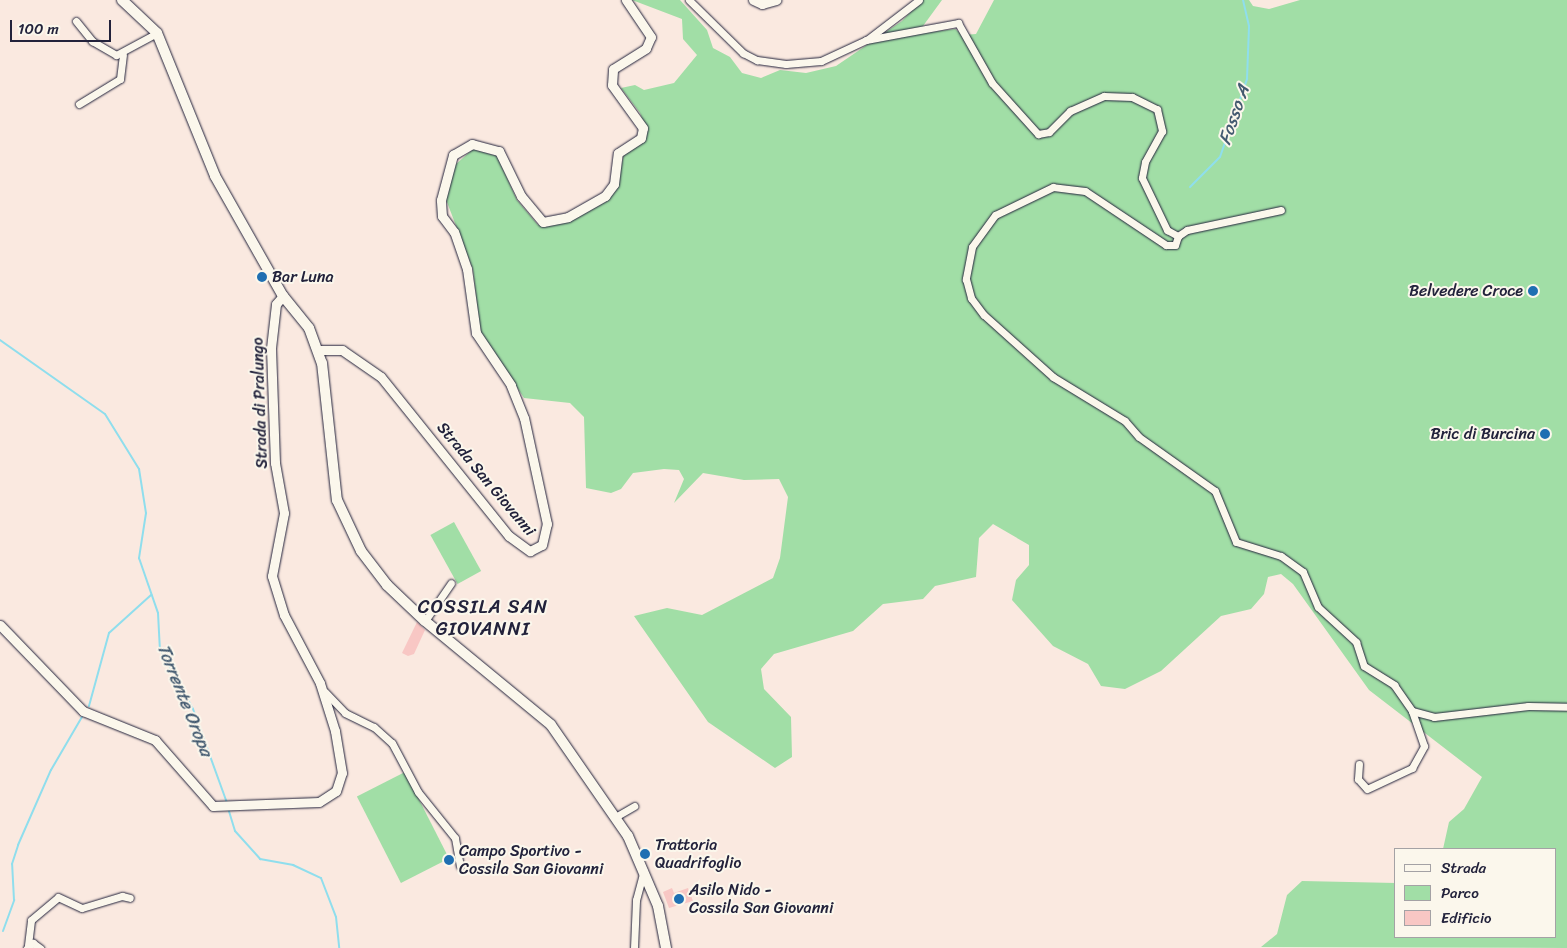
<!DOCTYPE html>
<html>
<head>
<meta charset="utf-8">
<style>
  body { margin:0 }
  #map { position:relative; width:1567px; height:948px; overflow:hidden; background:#fae9e0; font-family:Sriracha,sans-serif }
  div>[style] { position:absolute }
  .green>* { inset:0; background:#a1dea6; transform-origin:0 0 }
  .stream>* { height:2px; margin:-1px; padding:0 1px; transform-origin:1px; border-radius:1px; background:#8fdeed }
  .building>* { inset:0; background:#f8c7c4 }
  .roads { filter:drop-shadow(0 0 1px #22223b) drop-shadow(0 0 1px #22223b) }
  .minor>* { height:7px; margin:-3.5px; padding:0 3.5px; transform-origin:3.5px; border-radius:3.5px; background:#fbf7ec }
  .tertiary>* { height:9px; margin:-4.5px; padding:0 4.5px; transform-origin:4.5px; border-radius:4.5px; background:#fbf7ec }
  .secondary>* { height:10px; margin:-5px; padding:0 5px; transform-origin:5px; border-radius:5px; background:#fbf7ec }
  .dots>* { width:14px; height:14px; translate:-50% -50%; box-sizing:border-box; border:2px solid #fbf7ec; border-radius:50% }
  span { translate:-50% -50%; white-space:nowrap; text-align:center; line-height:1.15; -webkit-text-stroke:4px #fbf7ec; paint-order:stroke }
  .poi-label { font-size:16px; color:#22223b }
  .left { translate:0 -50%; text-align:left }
  .right { translate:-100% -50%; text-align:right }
  .street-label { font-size:16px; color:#22223b }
  .water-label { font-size:18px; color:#435a70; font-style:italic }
  .quarter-label { font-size:19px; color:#22223b; letter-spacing:1px }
  .legend { position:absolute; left:1394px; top:848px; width:162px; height:90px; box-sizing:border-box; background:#fbf7ec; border:1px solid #a4a2a5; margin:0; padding:6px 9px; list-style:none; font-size:15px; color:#22223b }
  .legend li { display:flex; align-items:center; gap:10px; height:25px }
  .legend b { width:25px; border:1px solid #a4a2a5 }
  .scale { position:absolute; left:10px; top:20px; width:101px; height:22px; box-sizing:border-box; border:2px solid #22223b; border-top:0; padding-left:6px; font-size:15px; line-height:18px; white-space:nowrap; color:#22223b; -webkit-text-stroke:4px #fbf7ec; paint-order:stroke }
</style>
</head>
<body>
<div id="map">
  <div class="green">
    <div style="clip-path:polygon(632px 0,680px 0,707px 30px,713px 48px,730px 57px,742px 73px,761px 78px,780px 70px,806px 73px,836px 66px,902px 21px,922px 0,942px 0,923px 26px,931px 32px,955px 29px,963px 35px,976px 34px,994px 0,1249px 0,1253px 6px,1269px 9px,1300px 0,1567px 0,1567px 948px,1261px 947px,1277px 934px,1287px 895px,1302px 881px,1396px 883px,1396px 937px,1556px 937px,1556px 849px,1443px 849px,1449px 822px,1464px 809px,1482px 777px,1369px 690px,1293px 584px,1281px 574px,1268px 577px,1264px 594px,1251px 609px,1221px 616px,1161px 671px,1125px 689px,1101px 686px,1088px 664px,1053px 646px,1012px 600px,1016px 580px,1029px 565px,1029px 545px,993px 524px,979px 538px,976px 577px,935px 586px,923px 599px,883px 604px,853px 631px,774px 654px,761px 669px,764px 689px,791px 717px,792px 757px,775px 768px,708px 722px,634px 616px,667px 608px,702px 615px,773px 578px,780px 558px,788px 497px,779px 479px,744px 480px,703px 473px,674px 503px,684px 479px,679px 470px,664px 469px,633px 473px,621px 489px,611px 493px,586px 488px,584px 417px,570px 403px,524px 398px,480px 331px,473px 270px,445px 197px,455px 165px,473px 149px,497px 156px,517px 200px,538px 225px,570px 221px,607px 201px,618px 183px,624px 153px,644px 141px,647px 132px,640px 113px,621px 88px,635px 85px,644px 90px,674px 83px,697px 55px,683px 39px,682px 19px)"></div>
    <div style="left:454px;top:522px;width:56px;height:27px;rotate:61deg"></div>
    <div style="left:405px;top:772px;width:97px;height:54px;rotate:63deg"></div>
  </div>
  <div class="stream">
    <div style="left:1190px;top:187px;width:42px;rotate:-45deg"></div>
    <div style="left:1220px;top:157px;width:83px;rotate:-70.9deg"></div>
    <div style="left:1247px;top:79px;width:53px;rotate:-87.8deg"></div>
    <div style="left:1249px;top:26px;width:27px;rotate:-103deg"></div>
    <div style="left:0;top:340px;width:128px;rotate:35.2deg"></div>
    <div style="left:105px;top:414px;width:65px;rotate:58.3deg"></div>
    <div style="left:139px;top:469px;width:45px;rotate:81deg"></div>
    <div style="left:146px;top:513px;width:46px;rotate:98.8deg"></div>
    <div style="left:139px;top:558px;width:58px;rotate:70.9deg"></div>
    <div style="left:158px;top:613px;width:36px;rotate:87deg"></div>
    <div style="left:160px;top:649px;width:68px;rotate:61.2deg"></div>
    <div style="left:193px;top:709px;width:100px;rotate:70.1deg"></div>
    <div style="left:89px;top:706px;width:76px;rotate:-74.7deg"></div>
    <div style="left:109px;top:633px;width:57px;rotate:-42.1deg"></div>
    <div style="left:228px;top:808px;width:24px;rotate:73deg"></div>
    <div style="left:235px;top:831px;width:38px;rotate:48deg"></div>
    <div style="left:260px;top:859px;width:34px;rotate:10deg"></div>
    <div style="left:293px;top:865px;width:31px;rotate:25deg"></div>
    <div style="left:321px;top:878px;width:42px;rotate:69deg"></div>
    <div style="left:336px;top:917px;width:31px;rotate:84deg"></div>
    <div style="left:3px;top:931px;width:33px;rotate:-70deg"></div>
    <div style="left:14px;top:900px;width:36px;rotate:-93deg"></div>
    <div style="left:12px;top:864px;width:20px;rotate:-72deg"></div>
    <div style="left:18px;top:845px;width:82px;rotate:-66.3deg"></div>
    <div style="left:51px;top:770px;width:61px;rotate:-59.7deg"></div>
  </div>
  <div class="building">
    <div style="clip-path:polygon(417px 622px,425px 630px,414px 654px,408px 656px,402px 653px)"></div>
    <div style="clip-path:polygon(672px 888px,674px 893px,688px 888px,693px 901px,669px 908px,663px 892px)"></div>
  </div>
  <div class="roads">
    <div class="minor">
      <div style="left:689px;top:0;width:76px;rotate:44.5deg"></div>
      <div style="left:743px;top:53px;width:16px;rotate:27deg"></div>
      <div style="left:757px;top:60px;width:29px;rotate:8deg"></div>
      <div style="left:786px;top:64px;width:35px;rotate:-5deg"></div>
      <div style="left:821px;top:61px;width:50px;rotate:-25deg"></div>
      <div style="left:866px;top:40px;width:94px;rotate:-10.5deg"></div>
      <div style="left:958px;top:23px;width:69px;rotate:60.5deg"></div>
      <div style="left:992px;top:83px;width:69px;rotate:48deg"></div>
      <div style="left:1038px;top:134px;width:11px;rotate:-10deg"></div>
      <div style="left:1049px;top:132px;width:30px;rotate:-45deg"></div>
      <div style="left:1070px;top:111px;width:37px;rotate:-24deg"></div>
      <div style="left:1104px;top:96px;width:28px;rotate:2deg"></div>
      <div style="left:1132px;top:97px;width:28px;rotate:26deg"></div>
      <div style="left:1157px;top:109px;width:23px;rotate:77deg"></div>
      <div style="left:1162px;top:131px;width:35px;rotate:119deg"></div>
      <div style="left:1145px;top:162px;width:16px;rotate:101deg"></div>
      <div style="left:1142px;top:178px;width:58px;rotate:64.3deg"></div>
      <div style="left:1167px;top:230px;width:13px;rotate:29deg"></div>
      <div style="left:1178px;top:236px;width:11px;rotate:-34deg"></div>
      <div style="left:1187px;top:230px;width:96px;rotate:-12deg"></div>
      <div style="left:76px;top:21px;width:26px;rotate:51deg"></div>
      <div style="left:92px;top:41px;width:28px;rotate:30deg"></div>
      <div style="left:116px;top:55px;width:47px;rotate:-28.2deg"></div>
      <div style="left:868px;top:39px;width:64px;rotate:-37.4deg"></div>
      <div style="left:79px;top:104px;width:48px;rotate:-31.4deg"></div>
      <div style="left:120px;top:79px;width:24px;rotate:-83deg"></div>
      <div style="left:1178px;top:236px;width:9px;rotate:108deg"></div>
      <div style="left:1175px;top:245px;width:9px;rotate:180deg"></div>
      <div style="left:1166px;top:245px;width:97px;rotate:-146.3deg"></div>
      <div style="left:1085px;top:191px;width:32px;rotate:-173deg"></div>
      <div style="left:1053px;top:187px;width:64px;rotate:154.2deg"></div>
      <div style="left:995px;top:215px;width:39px;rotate:126deg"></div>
      <div style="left:972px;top:247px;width:33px;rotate:101deg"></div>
      <div style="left:966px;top:279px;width:20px;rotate:75deg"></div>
      <div style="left:971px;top:298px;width:21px;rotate:53deg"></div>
      <div style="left:984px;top:315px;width:93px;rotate:41.9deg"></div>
      <div style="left:1053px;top:377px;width:84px;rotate:31.4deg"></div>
      <div style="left:1125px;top:421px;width:21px;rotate:49deg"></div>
      <div style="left:1139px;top:437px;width:93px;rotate:35.4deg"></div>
      <div style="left:1215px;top:491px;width:55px;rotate:67.6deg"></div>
      <div style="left:1236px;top:542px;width:47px;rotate:17.3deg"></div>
      <div style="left:1281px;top:556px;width:27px;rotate:36deg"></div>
      <div style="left:1303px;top:572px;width:38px;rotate:67deg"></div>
      <div style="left:1318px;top:607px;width:52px;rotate:42.6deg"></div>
      <div style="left:1356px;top:642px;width:25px;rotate:72deg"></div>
      <div style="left:1364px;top:666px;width:36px;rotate:32deg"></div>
      <div style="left:1394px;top:685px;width:32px;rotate:55deg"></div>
      <div style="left:425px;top:621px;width:46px;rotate:-55.6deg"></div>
      <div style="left:325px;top:692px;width:29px;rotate:46deg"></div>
      <div style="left:345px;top:713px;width:32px;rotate:26deg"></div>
      <div style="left:374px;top:727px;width:24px;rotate:42deg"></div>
      <div style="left:392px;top:743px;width:55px;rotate:62deg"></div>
      <div style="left:418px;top:792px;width:59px;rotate:51.2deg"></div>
      <div style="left:455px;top:838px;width:28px;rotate:80deg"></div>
      <div style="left:1359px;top:764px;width:15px;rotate:94deg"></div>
      <div style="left:1358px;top:779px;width:13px;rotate:48deg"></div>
      <div style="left:1367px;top:789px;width:50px;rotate:-25deg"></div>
      <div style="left:1412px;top:768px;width:25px;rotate:-61deg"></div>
      <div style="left:1424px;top:746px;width:37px;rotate:-109deg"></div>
      <div style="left:1412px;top:711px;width:23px;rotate:15deg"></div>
      <div style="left:1434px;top:717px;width:95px;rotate:-6.7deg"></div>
      <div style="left:1528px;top:706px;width:39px;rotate:1deg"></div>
      <div style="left:617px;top:816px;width:20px;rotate:-30deg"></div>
      <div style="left:28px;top:945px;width:25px;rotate:-83deg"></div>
      <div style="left:31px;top:920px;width:35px;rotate:-40deg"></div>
      <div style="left:58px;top:897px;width:26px;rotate:25deg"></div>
      <div style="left:82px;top:908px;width:42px;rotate:-16.7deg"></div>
      <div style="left:122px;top:896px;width:8px;rotate:14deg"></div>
      <div style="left:27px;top:948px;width:8px;rotate:-40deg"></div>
      <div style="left:33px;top:943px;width:9px;rotate:36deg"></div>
      <div style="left:634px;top:948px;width:48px;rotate:-87.6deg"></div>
      <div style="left:636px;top:900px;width:30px;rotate:-75deg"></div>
    </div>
    <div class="tertiary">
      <div style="left:753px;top:0;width:10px;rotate:24deg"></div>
      <div style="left:762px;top:4px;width:15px;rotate:-16deg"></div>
      <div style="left:318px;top:350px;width:24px"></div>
      <div style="left:342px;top:350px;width:47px;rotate:34.7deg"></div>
      <div style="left:381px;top:377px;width:204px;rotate:51.2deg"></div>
      <div style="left:509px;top:536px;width:26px;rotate:36deg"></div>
      <div style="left:530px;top:551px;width:13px;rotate:-27deg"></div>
      <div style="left:542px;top:545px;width:22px;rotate:-77deg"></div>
      <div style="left:547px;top:524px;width:108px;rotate:-102.2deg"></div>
      <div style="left:524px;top:418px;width:35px;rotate:-112deg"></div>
      <div style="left:511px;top:385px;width:63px;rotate:-123.9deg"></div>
      <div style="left:476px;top:333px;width:65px;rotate:-98deg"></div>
      <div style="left:467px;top:269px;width:39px;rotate:-109deg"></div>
      <div style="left:454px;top:232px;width:20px;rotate:-127deg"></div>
      <div style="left:442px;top:216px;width:16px;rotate:-94deg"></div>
      <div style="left:441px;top:200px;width:47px;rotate:-75.1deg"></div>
      <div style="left:453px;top:155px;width:22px;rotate:-30deg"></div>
      <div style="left:472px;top:144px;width:28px;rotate:15deg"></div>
      <div style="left:499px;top:151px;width:50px;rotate:63.9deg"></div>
      <div style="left:521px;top:196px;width:34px;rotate:50deg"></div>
      <div style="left:543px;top:222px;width:25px;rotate:-11deg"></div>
      <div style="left:568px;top:217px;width:43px;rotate:-29.6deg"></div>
      <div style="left:605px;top:196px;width:15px;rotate:-53deg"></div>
      <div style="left:614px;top:184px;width:31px;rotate:-83deg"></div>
      <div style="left:618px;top:153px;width:27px;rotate:-33deg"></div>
      <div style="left:641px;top:138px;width:10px;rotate:-79deg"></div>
      <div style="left:643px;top:128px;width:53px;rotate:-125.8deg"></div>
      <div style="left:612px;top:85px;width:16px;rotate:-86deg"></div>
      <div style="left:613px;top:69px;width:39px;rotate:-32deg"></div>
      <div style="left:646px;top:48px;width:12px;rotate:-66deg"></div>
      <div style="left:651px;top:37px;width:45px;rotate:-124deg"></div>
      <div style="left:0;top:625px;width:120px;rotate:46deg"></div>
      <div style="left:83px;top:711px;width:78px;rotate:21.9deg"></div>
      <div style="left:155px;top:740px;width:88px;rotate:48.7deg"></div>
      <div style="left:213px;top:806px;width:106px;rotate:-2.2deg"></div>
      <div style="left:319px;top:802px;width:20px;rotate:-33deg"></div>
      <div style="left:336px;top:791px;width:19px;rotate:-72deg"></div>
      <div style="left:342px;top:773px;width:43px;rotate:-99.5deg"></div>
      <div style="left:335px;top:731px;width:50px;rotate:-107.4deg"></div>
      <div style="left:320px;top:683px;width:77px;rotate:-117.9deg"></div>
      <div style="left:284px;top:615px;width:41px;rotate:-107.1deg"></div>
      <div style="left:272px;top:576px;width:64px;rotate:-79.2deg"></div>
      <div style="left:284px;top:513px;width:51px;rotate:-100.2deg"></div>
      <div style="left:275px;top:463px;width:115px;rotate:-92deg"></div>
      <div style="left:271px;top:348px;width:44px;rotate:-83.5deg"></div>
      <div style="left:276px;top:304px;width:11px;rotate:-49deg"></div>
    </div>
    <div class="secondary">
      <div style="left:122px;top:0;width:48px;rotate:43.3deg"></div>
      <div style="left:157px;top:33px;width:154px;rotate:67.9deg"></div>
      <div style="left:215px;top:176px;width:138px;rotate:60.5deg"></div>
      <div style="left:283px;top:296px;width:41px;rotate:50.9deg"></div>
      <div style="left:309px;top:328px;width:37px;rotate:70deg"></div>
      <div style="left:322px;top:363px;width:138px;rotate:83.8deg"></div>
      <div style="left:337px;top:500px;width:56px;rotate:64.8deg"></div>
      <div style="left:361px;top:551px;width:43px;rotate:52.6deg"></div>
      <div style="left:387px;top:585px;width:52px;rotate:43.5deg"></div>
      <div style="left:425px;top:621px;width:163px;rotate:39.5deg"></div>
      <div style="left:551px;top:725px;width:135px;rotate:55.3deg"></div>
      <div style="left:628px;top:836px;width:76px;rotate:66.8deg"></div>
      <div style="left:658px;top:906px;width:43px;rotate:79.2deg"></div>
    </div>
  </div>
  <div class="dots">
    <div style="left:262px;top:277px;background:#1f6fb2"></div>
    <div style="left:1533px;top:291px;background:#1f6fb2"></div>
    <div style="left:1545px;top:434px;background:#1f6fb2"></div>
    <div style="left:645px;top:854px;background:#1f6fb2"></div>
    <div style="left:449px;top:860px;background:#1f6fb2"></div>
    <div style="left:679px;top:899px;background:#1f6fb2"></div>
  </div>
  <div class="poi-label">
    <span class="left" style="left:272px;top:277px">Bar Luna</span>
    <span class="right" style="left:1523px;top:291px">Belvedere Croce</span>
    <span class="right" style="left:1535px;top:434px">Bric di Burcina</span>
    <span class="left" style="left:655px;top:854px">Trattoria<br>Quadrifoglio</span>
    <span class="left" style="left:459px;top:860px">Campo Sportivo -<br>Cossila San Giovanni</span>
    <span class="left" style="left:689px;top:899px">Asilo Nido -<br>Cossila San Giovanni</span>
  </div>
  <div class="street-label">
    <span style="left:260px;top:403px;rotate:-92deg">Strada di Pralungo</span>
    <span style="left:486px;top:479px;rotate:50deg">Strada San Giovanni</span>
  </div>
  <div class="water-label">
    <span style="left:1234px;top:115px;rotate:-71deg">Fosso A</span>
    <span style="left:185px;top:700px;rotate:68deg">Torrente Oropa</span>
  </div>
  <div class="quarter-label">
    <span style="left:483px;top:618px">COSSILA SAN<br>GIOVANNI</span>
  </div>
  <ul class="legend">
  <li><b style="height:6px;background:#fbf7ec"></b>Strada</li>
  <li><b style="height:14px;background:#a1dea6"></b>Parco</li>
  <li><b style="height:14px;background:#f8c7c4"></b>Edificio</li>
  </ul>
  <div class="scale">100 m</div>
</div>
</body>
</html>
